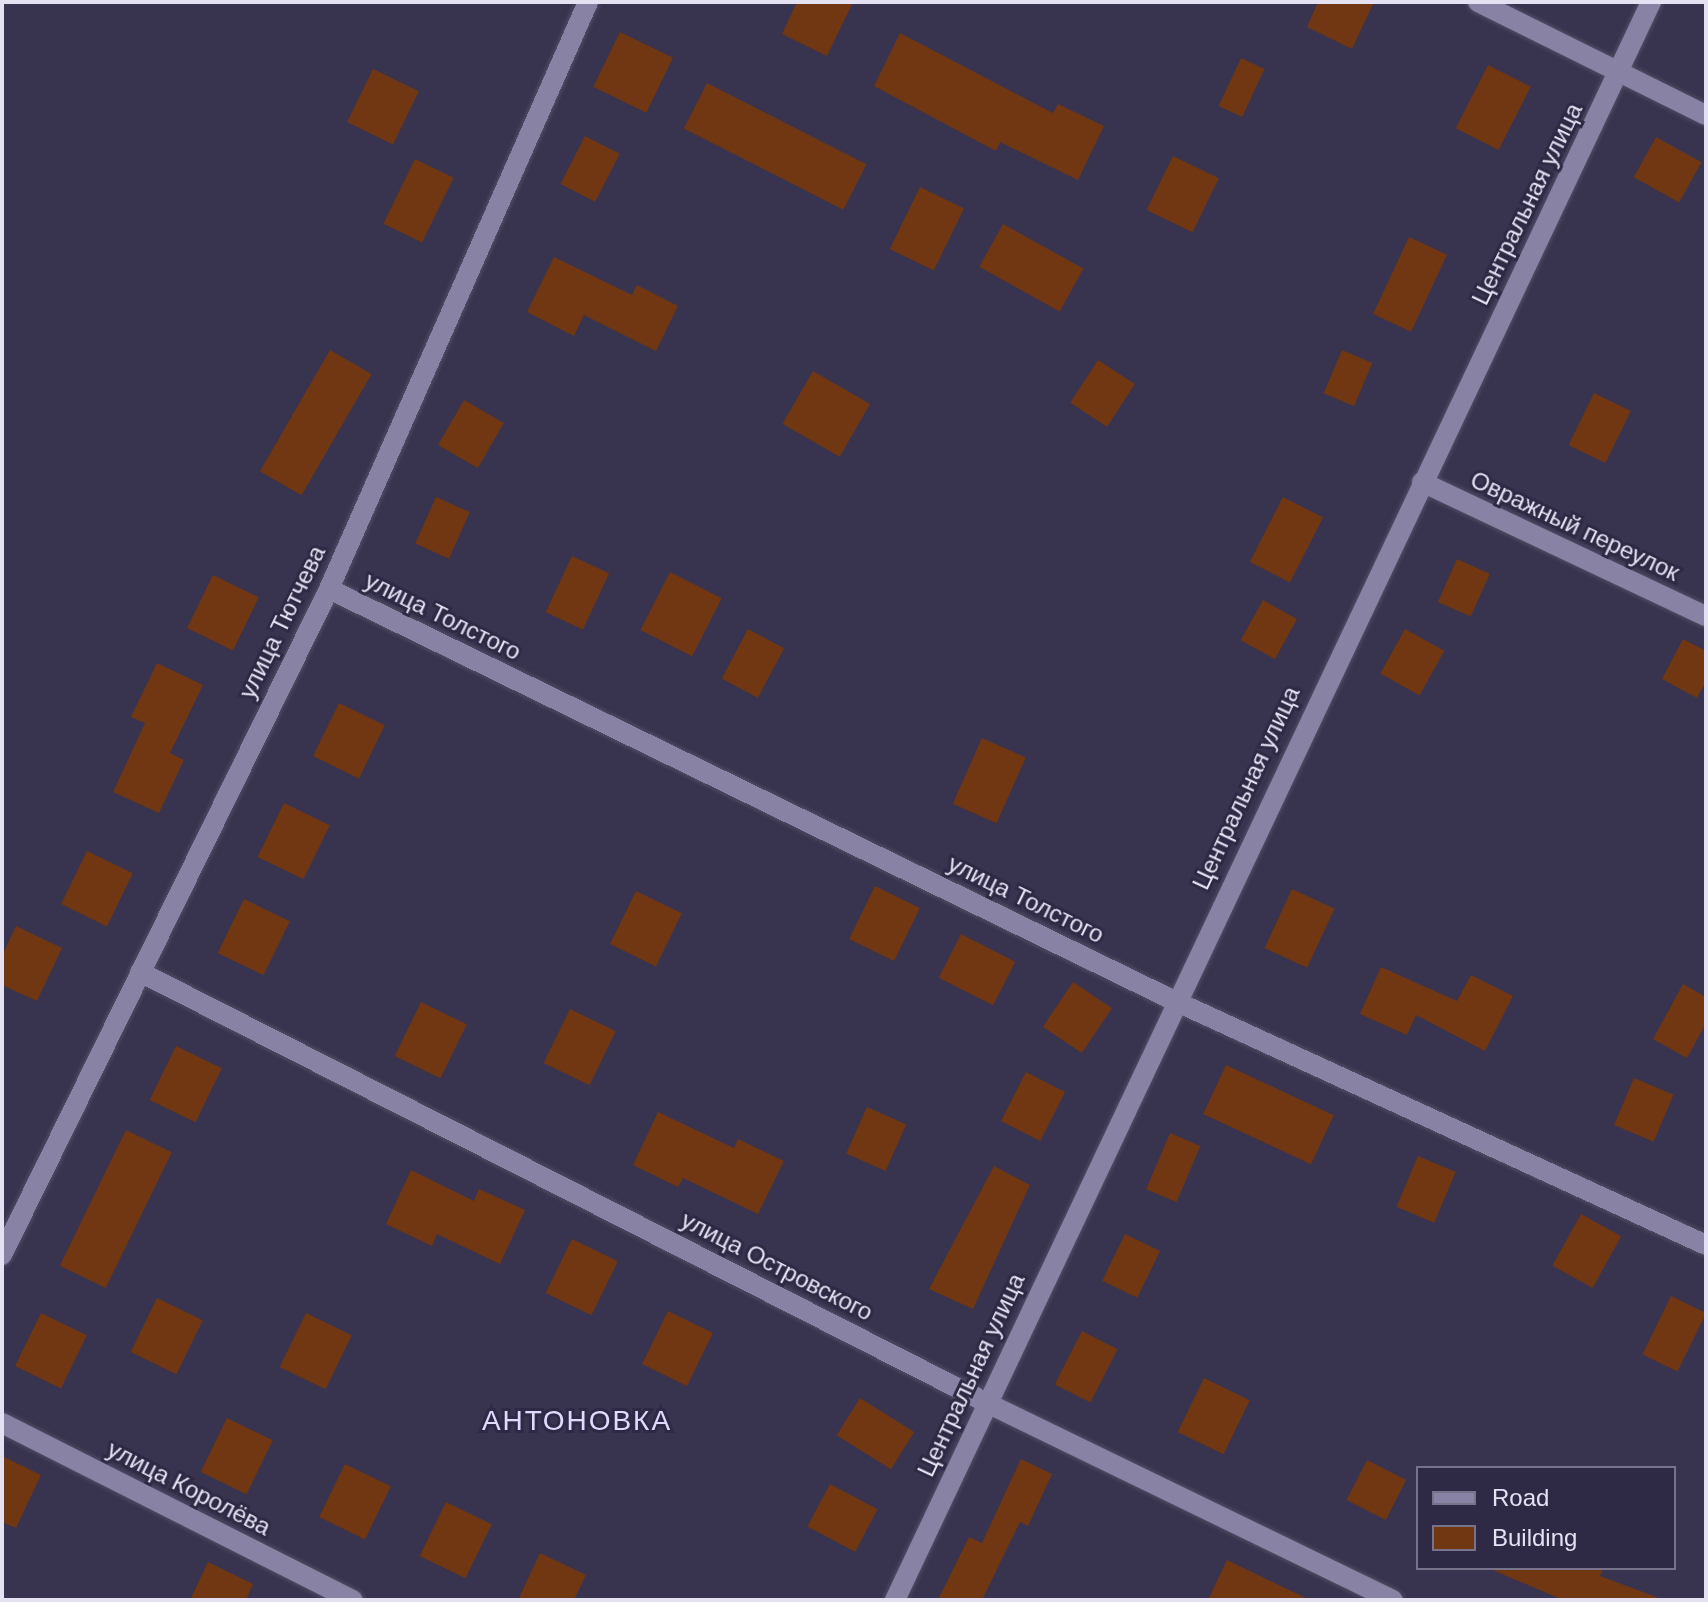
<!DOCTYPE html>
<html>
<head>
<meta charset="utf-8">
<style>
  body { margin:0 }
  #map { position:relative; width:1708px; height:1602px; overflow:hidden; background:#38334f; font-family:Arial,sans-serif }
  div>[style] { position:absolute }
  .building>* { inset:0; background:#703712; transform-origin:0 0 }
  .roads { filter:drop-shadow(0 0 2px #534e66) drop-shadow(0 0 2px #534e66) }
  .minor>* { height:20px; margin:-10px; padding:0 10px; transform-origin:10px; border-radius:10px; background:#8883a4 }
  .tertiary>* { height:20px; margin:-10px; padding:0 10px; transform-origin:10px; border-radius:10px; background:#8883a4 }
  span { translate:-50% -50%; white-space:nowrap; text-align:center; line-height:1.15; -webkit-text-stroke:6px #2e2944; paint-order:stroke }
  .street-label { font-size:24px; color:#e4e1f3 }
  .quarter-label { font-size:28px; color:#e0dafe; letter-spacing:2px }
  .frame { position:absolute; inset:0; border:4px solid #e4e1f3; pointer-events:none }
  .legend { position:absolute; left:1416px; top:1466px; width:260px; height:104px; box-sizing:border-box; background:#2e2944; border:2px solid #77738a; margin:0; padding:10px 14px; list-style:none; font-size:24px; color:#e4e1f3 }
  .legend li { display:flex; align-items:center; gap:16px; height:40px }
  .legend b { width:40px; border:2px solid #77738a }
</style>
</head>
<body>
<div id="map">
  <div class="building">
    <div style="clip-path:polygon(797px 2px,853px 2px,827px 56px,782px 34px)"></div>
    <div style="clip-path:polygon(1318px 2px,1374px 2px,1352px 49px,1307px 27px)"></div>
    <div style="left:620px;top:32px;width:59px;height:61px;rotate:26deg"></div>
    <div style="clip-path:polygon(900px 33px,1053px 113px,1058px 104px,1104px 126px,1078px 180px,1000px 142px,996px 151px,874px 86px)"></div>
    <div style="left:1241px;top:58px;width:26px;height:53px;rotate:25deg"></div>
    <div style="left:1488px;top:65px;width:48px;height:71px;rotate:27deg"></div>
    <div style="left:373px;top:69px;width:51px;height:59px;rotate:26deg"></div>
    <div style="left:707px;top:83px;width:179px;height:51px;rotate:27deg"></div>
    <div style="left:585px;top:136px;width:39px;height:54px;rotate:27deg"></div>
    <div style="left:1656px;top:137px;width:52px;height:46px;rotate:29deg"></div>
    <div style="left:1173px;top:156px;width:51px;height:60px;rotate:26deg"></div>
    <div style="left:415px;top:159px;width:43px;height:72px;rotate:26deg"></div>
    <div style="left:920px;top:187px;width:49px;height:69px;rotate:26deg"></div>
    <div style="left:1003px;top:224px;width:92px;height:49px;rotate:29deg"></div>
    <div style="left:1409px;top:237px;width:42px;height:85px;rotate:25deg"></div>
    <div style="clip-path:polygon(554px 257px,632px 295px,637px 285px,678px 306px,656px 351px,584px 315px,574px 336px,527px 312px)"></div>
    <div style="left:330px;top:350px;width:48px;height:140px;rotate:30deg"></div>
    <div style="left:1342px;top:350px;width:33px;height:47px;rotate:23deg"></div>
    <div style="left:1098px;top:360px;width:44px;height:51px;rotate:33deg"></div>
    <div style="left:813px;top:371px;width:66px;height:61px;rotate:30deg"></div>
    <div style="left:1594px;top:393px;width:41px;height:58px;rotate:26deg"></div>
    <div style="left:464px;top:400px;width:46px;height:52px;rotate:30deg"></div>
    <div style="left:436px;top:497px;width:37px;height:51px;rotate:24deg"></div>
    <div style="left:1283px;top:497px;width:45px;height:73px;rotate:27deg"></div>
    <div style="left:572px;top:556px;width:41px;height:62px;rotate:25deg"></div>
    <div style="left:1457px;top:559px;width:36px;height:47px;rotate:24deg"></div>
    <div style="left:670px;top:572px;width:58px;height:65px;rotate:27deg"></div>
    <div style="left:213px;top:575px;width:51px;height:59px;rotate:26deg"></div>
    <div style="left:1263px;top:600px;width:39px;height:46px;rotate:29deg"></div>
    <div style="left:748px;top:629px;width:41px;height:56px;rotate:28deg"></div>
    <div style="left:1405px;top:629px;width:45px;height:51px;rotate:29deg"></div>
    <div style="clip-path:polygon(1683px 639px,1706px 651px,1706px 681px,1697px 698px,1662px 679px)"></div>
    <div style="clip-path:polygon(157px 663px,203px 685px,170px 753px,184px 760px,159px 813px,113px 792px,145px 723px,131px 717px)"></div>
    <div style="left:339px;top:703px;width:51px;height:59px;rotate:26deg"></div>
    <div style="left:982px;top:738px;width:48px;height:72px;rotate:24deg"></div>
    <div style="left:284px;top:803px;width:51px;height:60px;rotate:26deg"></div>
    <div style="left:87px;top:851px;width:51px;height:59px;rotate:26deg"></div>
    <div style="left:875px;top:886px;width:50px;height:59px;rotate:26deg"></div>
    <div style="left:1292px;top:889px;width:47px;height:65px;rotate:25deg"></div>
    <div style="left:636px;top:891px;width:51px;height:59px;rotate:26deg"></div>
    <div style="left:244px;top:899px;width:51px;height:60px;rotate:26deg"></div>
    <div style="clip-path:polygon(16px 926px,62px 948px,37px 1001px,2px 985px,2px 956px)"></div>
    <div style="left:961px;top:934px;width:61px;height:49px;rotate:27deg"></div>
    <div style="clip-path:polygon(1381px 967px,1457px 1001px,1471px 975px,1513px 996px,1485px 1051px,1416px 1015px,1407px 1035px,1360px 1014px)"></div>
    <div style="left:1073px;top:982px;width:47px;height:54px;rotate:34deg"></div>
    <div style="clip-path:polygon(1683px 984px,1706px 997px,1706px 1023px,1687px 1058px,1653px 1039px)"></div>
    <div style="left:421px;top:1002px;width:51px;height:60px;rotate:26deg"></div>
    <div style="left:570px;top:1009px;width:51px;height:60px;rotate:26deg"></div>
    <div style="left:176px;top:1046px;width:51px;height:60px;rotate:26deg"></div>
    <div style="left:1226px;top:1065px;width:119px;height:54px;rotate:25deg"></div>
    <div style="left:1026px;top:1072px;width:44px;height:55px;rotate:27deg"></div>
    <div style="left:1634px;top:1078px;width:43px;height:51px;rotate:23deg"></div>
    <div style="left:867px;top:1107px;width:43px;height:51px;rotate:24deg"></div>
    <div style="clip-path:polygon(658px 1112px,734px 1148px,738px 1139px,784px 1161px,758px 1214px,683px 1178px,678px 1187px,633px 1165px)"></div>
    <div style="left:126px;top:1130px;width:51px;height:151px;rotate:26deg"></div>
    <div style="left:1170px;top:1133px;width:33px;height:61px;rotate:23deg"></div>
    <div style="left:1418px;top:1156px;width:41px;height:55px;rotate:23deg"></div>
    <div style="clip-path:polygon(994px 1166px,1030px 1185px,973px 1309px,929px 1289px)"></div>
    <div style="clip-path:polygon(411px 1170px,474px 1201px,479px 1189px,525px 1210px,500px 1264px,437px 1234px,432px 1246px,386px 1224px)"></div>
    <div style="left:1581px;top:1214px;width:46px;height:59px;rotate:29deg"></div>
    <div style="left:1125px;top:1234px;width:39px;height:52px;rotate:26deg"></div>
    <div style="left:572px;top:1239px;width:51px;height:60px;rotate:26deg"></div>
    <div style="left:1671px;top:1296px;width:39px;height:65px;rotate:26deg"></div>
    <div style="left:157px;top:1298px;width:51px;height:60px;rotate:26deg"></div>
    <div style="left:668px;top:1311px;width:50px;height:59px;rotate:26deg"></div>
    <div style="left:41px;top:1313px;width:51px;height:59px;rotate:26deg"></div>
    <div style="left:306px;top:1313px;width:51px;height:60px;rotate:26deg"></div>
    <div style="left:1082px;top:1331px;width:40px;height:60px;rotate:27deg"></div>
    <div style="left:1204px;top:1378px;width:51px;height:60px;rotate:26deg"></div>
    <div style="left:860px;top:1398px;width:64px;height:44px;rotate:32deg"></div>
    <div style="left:227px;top:1418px;width:51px;height:60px;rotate:26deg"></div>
    <div style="clip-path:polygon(2px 1456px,41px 1475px,16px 1528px,2px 1522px)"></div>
    <div style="clip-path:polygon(1021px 1459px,1052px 1474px,1028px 1526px,1020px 1522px,982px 1600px,938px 1600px,969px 1537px,982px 1543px)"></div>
    <div style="left:1367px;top:1460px;width:44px;height:45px;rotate:27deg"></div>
    <div style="left:345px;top:1464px;width:51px;height:59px;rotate:26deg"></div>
    <div style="left:830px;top:1484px;width:54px;height:48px;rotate:28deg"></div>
    <div style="left:446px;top:1502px;width:51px;height:60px;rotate:26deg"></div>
    <div style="clip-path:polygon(540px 1553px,586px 1575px,574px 1600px,518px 1600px)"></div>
    <div style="clip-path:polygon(1227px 1560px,1310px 1600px,1208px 1600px)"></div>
    <div style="clip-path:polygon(208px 1562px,253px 1584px,246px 1600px,190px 1600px)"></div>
    <div style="clip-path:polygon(1488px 1568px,1603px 1568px,1600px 1576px,1659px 1598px,1563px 1600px)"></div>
  </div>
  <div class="roads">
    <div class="minor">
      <div style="left:1478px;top:2px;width:254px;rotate:26.4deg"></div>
      <div style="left:1422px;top:482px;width:314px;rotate:25.3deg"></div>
      <div style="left:329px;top:589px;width:941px;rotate:25.97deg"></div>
      <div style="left:1175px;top:1001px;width:584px;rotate:24.68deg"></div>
      <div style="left:140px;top:972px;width:950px;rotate:26.97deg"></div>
      <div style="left:987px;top:1403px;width:451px;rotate:25.9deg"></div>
      <div style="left:2px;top:1255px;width:742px;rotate:-63.85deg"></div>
      <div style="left:329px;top:589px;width:642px;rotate:-66.19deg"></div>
      <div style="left:2px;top:1423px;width:393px;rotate:26.8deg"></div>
    </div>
    <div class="tertiary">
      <div style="left:895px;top:1600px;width:1768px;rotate:-64.68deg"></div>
    </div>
  </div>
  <div class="street-label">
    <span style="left:1527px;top:204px;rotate:-64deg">Центральная улица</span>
    <span style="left:1575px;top:526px;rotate:25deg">Овражный переулок</span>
    <span style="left:443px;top:616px;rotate:26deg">улица Толстого</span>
    <span style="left:282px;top:622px;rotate:-64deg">улица Тютчева</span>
    <span style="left:1246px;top:788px;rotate:-65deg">Центральная улица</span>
    <span style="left:1026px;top:899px;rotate:26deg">улица Толстого</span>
    <span style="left:777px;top:1266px;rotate:27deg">улица Островского</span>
    <span style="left:971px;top:1375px;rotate:-65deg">Центральная улица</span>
    <span style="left:189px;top:1488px;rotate:27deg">улица Королёва</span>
  </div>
  <div class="quarter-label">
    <span style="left:577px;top:1421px">АНТОНОВКА</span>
  </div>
  <div class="frame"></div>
  <ul class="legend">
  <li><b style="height:10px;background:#8883a4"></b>Road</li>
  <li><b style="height:22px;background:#703712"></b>Building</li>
  </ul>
</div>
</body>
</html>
